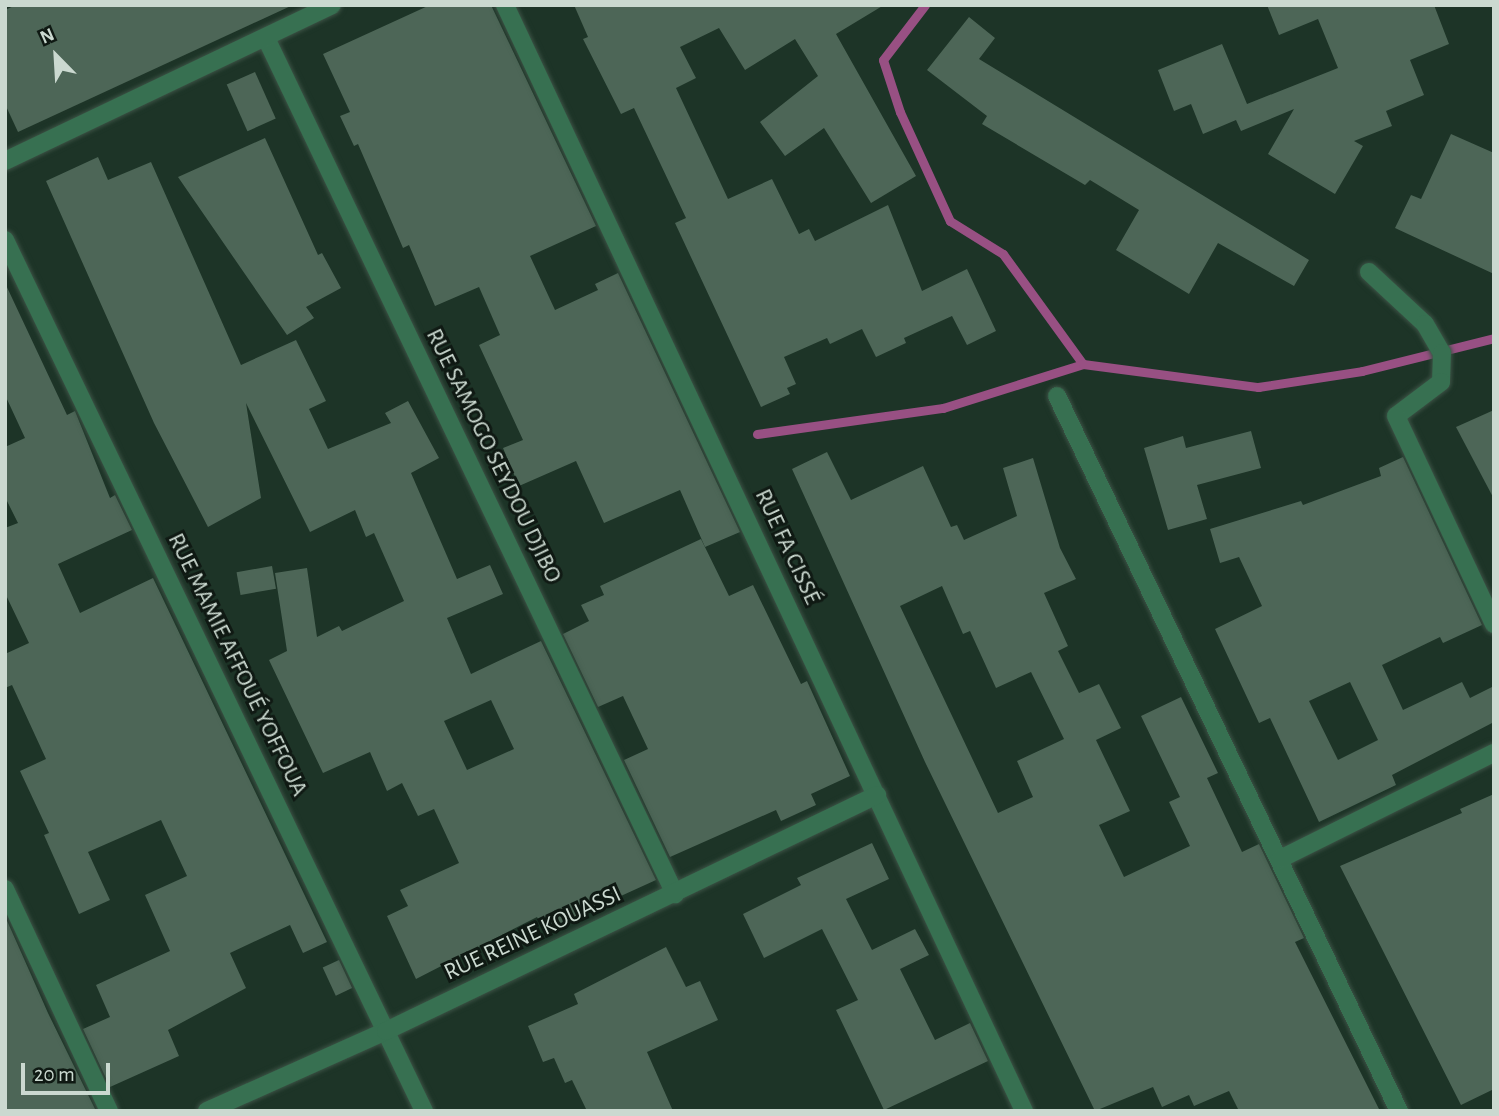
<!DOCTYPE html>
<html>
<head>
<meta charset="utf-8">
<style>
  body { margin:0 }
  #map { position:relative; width:1499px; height:1116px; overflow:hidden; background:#1d3427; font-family:"Alegreya Sans",sans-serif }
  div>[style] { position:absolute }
  .stream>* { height:9px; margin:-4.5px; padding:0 4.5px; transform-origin:4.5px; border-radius:4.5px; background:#985083 }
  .building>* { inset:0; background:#4d6657; transform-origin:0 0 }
  .roads { filter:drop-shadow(0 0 2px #3c5245) drop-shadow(0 0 2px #3c5245) }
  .street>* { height:18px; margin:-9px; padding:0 9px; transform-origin:9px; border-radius:9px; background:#377051 }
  span { translate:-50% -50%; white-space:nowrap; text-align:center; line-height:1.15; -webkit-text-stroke:6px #0f1913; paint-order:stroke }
  .street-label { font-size:24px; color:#cbd9d0 }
  .frame { position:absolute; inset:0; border:7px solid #cbd9d0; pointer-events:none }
  .north { position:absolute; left:21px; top:21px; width:70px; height:70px; -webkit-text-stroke:5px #0f1913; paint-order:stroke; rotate:336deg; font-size:19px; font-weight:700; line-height:28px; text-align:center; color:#cbd9d0 }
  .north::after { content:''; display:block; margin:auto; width:24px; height:32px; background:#cbd9d0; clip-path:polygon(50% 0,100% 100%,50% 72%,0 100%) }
  .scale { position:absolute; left:21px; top:1063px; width:89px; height:32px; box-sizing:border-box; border:4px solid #cbd9d0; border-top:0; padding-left:9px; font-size:21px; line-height:24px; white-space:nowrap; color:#cbd9d0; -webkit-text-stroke:5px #0f1913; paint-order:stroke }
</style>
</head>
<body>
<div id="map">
  <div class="stream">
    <div style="left:925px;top:5px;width:69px;rotate:127.4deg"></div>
    <div style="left:883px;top:60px;width:55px;rotate:71.9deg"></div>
    <div style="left:900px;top:112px;width:120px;rotate:65.4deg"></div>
    <div style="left:950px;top:221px;width:62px;rotate:31.9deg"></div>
    <div style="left:1003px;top:254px;width:136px;rotate:54deg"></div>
    <div style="left:757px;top:434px;width:188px;rotate:-8deg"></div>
    <div style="left:943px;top:408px;width:147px;rotate:-17.4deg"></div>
    <div style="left:1083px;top:364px;width:177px;rotate:7.5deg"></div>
    <div style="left:1258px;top:387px;width:105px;rotate:-8.7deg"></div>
    <div style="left:1362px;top:371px;width:136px;rotate:-14deg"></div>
  </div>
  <div class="building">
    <div style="clip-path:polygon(16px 5px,293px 5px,18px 132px,5px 104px,5px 10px)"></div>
    <div style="clip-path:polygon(430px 5px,491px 5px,596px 226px,530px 256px,555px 310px,598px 290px,595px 284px,618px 273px,740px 532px,705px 547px,680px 490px,604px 523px,576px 461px,519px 486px,503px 448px,523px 440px,479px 345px,500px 335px,479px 287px,435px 306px,409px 245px,403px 248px,358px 144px,354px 146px,340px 116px,350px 112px,323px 54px)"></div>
    <div style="clip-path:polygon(574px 5px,884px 5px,836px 34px,916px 176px,871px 203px,824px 128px,785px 156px,760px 122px,818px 76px,795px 39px,745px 70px,719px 28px,680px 47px,696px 78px,676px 88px,728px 199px,772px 179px,799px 234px,809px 229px,815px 241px,888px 205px,922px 291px,967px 269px,996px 331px,967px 345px,952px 316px,904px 338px,906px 343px,876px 357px,862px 329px,830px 344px,827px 338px,784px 357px,796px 384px,787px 388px,790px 394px,761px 407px,675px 223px,686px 218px,634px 108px,621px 114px,583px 39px,588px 37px)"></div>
    <div style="clip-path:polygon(1267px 5px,1434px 5px,1449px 44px,1410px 60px,1424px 95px,1386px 111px,1392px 126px,1354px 141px,1363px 146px,1335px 194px,1268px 154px,1294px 109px,1241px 131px,1236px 120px,1203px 134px,1191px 104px,1174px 111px,1158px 70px,1222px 44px,1247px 104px,1338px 68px,1318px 19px,1279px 35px)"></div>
    <div style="clip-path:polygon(969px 17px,995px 38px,979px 59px,1309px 260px,1294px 286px,1218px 243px,1189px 294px,1116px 250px,1139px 210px,1090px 180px,1085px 185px,982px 124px,987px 116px,927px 70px)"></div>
    <div style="left:255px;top:72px;width:51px;height:31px;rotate:66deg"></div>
    <div style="clip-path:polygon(1451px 134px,1494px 153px,1494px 274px,1395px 228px,1411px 195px,1421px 199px)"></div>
    <div style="clip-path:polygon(265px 138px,318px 255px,322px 253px,341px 288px,306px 307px,314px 318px,287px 335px,178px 177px)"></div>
    <div style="clip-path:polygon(evenodd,98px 157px,108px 180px,151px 162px,241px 365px,296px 340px,326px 401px,309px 409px,328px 449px,391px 423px,385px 413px,408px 401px,439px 458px,411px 473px,457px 579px,490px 565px,503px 594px,447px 618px,471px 674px,541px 641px,656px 880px,544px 931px,537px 917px,416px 979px,387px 916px,408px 906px,400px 890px,459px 863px,434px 809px,418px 816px,402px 783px,387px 791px,370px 752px,323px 773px,269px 660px,287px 651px,275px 573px,307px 568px,317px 637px,339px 626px,342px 631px,404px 601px,374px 533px,366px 537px,355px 510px,310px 532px,246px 403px,261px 498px,208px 527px,154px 423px,46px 181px,98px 157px,491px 700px,514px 749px,467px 770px,444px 721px,491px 700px)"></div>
    <div style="clip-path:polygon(5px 283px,67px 415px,75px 411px,110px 498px,115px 495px,132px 530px,58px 564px,80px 613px,153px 578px,327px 942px,303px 953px,290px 925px,230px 953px,246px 988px,168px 1030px,179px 1056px,110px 1087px,83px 1029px,110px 1017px,96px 985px,170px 951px,145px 895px,187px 876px,161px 820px,88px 852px,110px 900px,79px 914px,44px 835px,49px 833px,20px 771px,46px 759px,12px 685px,5px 688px,5px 654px,29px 643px,5px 593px,5px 528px,18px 523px,5px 497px,5px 447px,25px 438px,5px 395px)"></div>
    <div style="clip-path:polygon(1494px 410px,1494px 499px,1456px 427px)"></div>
    <div style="clip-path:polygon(1251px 431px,1261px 468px,1197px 485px,1207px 519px,1168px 530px,1144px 448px,1183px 436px,1186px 448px)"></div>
    <div style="clip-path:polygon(evenodd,827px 452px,851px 500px,923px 466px,951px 527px,957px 525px,964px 540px,1017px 516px,1003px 468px,1033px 458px,1060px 548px,1076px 579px,1044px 593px,1068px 646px,1058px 651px,1079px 693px,1099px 684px,1121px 728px,1096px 740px,1130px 811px,1099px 825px,1124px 877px,1190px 846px,1169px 802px,1180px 797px,1141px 716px,1181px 697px,1218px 773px,1207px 778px,1242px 852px,1259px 844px,1304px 938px,1295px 942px,1380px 1111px,1239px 1111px,1229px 1091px,1194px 1106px,1189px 1095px,1162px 1107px,1153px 1087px,1095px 1111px,925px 762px,792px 469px,827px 452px,942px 586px,963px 634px,970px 631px,996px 688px,1031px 672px,1064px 739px,1017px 761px,1033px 797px,998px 813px,900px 606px,942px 586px)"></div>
    <div style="clip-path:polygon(evenodd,1403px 457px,1482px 625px,1443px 643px,1440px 637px,1382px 665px,1403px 710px,1462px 682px,1470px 698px,1494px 686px,1494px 722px,1392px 775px,1396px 785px,1319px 822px,1270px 718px,1259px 723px,1215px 629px,1262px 606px,1239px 557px,1220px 563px,1210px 529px,1301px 501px,1303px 505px,1381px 476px,1379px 468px,1403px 457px,1350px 682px,1378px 740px,1338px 760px,1309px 701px,1350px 682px)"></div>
    <div style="clip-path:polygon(701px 539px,729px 596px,753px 585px,801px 684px,807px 681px,850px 776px,811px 794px,816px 805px,781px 821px,776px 810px,670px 857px,624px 760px,648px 749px,623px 696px,598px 707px,563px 634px,589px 621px,581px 605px,604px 595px,600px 586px)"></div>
    <div style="left:272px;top:566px;width:23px;height:36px;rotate:80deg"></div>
    <div style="clip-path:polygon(1494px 794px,1494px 1089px,1461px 1105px,1340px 866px,1462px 813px,1460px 809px)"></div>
    <div style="clip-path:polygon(872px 843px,889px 879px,846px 899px,872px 950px,915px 929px,929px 955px,900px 969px,935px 1040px,970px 1023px,988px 1061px,884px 1110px,836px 1010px,858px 1000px,822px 929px,764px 958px,743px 914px,801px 885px,797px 878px)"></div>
    <div style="clip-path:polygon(5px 916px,48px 1013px,96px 1111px,5px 1111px)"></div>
    <div style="clip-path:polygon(666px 947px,686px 987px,700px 981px,718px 1020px,647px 1052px,673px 1111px,587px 1111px,572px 1080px,565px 1083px,554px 1058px,543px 1062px,528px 1026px,578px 1004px,574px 994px)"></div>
    <div style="left:339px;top:960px;width:31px;height:18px;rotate:65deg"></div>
  </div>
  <div class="roads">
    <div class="street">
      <div style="left:505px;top:5px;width:1222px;rotate:64.86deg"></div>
      <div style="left:266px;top:38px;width:949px;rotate:64.46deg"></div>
      <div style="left:5px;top:161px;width:362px;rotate:-25.5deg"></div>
      <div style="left:5px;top:240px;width:967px;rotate:64.31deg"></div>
      <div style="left:1369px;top:272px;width:76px;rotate:42.9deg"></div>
      <div style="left:1425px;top:324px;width:34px;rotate:60deg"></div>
      <div style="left:1442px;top:353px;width:29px;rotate:92deg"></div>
      <div style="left:1441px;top:382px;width:56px;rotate:142.9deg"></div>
      <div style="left:1396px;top:416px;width:230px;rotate:64.8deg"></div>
      <div style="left:1057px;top:396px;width:793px;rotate:64.44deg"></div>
      <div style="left:1280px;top:859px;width:239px;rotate:-26.4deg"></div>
      <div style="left:5px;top:889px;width:245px;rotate:64.9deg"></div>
      <div style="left:207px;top:1111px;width:196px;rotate:-24.1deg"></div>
      <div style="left:386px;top:1031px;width:545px;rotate:-25.67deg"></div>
    </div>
  </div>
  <div class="street-label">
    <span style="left:493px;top:456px;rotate:64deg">RUE SAMOGO SEYDOU DJIBO</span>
    <span style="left:787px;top:547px;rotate:65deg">RUE FA CISSÉ</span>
    <span style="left:237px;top:665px;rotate:64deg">RUE MAMIE AFFOUÉ YOFFOUA</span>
    <span style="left:533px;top:934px;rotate:-25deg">RUE REINE KOUASSI</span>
  </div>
  <div class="frame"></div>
  <div class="north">N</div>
  <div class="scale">20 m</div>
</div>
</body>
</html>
